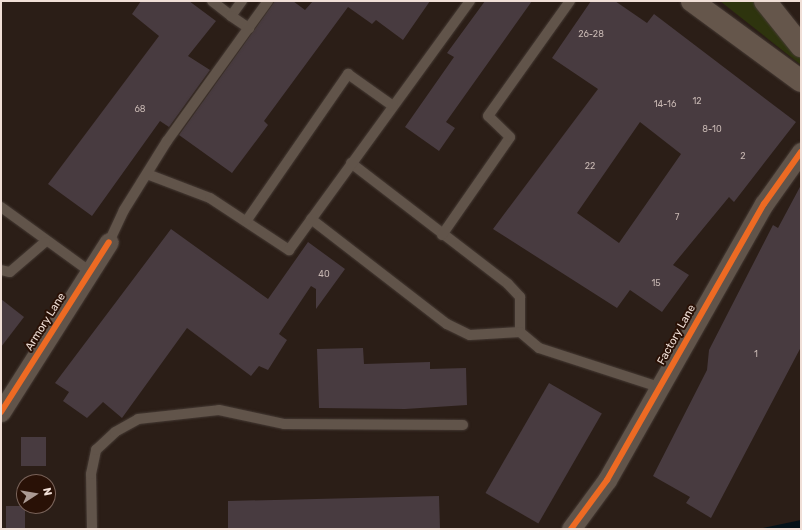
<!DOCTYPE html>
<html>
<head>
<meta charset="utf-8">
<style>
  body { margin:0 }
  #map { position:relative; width:802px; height:530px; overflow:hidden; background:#2b1e17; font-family:Rubik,sans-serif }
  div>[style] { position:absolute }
  .green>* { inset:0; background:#2e340e }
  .water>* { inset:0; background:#041219 }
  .building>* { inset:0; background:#483b40; transform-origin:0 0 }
  .roads { filter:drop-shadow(0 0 1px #453a34) drop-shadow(0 0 1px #453a34) }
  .lane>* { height:10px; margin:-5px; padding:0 5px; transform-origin:5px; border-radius:5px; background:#61544a }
  .street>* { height:19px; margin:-9.5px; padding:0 9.5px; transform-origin:9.5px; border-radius:9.5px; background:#61544a }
  .secondary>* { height:22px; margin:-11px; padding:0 11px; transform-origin:11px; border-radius:11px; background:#65564b }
  .cycleway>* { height:6px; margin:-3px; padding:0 3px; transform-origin:3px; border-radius:3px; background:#ed6a23 }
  span { translate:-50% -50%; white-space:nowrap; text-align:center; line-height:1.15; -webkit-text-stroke:4px #291106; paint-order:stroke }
  .number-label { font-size:9px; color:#c6b6b1 }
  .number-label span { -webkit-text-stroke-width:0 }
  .street-label { font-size:11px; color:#f0dfd7 }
  .frame { position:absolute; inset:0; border:2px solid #f0dfd7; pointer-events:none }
  .north { position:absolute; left:16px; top:474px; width:40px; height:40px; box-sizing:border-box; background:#291106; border:1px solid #79635a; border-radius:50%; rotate:78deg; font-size:11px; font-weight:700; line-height:16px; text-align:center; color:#f0dfd7 }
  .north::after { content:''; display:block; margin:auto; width:14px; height:18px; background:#ab9b94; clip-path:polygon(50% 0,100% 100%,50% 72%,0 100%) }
</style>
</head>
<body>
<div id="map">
  <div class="green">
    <div style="clip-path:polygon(720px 1px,756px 1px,801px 54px,801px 65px)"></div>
  </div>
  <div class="water">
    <div style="clip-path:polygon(801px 520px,801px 529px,759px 529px,763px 528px)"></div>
  </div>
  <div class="building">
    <div style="clip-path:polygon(141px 1px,189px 1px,216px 21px,188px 56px,210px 70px,169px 127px,160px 121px,92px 216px,48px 184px,159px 36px,132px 14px)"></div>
    <div style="clip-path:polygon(275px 1px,293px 1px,305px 10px,313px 1px,430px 1px,403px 40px,376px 20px,372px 24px,348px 7px,264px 121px,268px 125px,232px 173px,179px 135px)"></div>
    <div style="clip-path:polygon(485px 1px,532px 1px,446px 122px,455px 128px,439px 151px,405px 127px,454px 57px,447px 53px)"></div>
    <div style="clip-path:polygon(evenodd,591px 1px,615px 1px,647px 23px,654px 14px,796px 122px,734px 202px,729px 197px,673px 265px,689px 275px,662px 312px,630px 290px,617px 308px,493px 229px,598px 89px,552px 58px,591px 1px,640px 122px,681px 154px,619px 243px,577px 213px,640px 122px)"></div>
    <div style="clip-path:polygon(801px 185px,801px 347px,711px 518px,686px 503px,690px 497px,653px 476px,707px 370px,709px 350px,773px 225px,778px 228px)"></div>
    <div style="clip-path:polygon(171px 229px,268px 299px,308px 242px,345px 269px,316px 309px,316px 289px,311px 286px,279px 334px,287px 340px,268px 370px,259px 366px,251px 376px,187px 328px,122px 418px,103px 402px,87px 418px,63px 401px,69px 392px,55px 383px)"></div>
    <div style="clip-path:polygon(1px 299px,24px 317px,1px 347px)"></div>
    <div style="clip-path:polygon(363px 348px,364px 364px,430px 362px,430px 369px,466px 368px,467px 405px,405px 409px,319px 408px,317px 349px)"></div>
    <div style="left:549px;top:383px;width:61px;height:127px;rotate:30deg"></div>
    <div style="left:46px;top:437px;width:29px;height:25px;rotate:90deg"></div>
    <div style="clip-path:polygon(439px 496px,440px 529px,228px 529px,228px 501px)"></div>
    <div style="left:6px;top:506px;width:19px;height:23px"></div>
  </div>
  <div class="roads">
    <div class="lane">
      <div style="left:212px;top:1px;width:24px;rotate:38deg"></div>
      <div style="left:231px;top:16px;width:19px;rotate:-54deg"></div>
      <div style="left:231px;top:16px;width:22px;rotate:34deg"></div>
      <div style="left:351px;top:163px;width:198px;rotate:37.6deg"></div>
      <div style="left:508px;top:284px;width:18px;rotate:47deg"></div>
      <div style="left:520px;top:297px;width:35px;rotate:90deg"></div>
      <div style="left:147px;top:174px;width:67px;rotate:20.9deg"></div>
      <div style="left:210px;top:198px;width:95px;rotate:33.4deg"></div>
      <div style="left:289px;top:250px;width:308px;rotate:-54deg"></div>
      <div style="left:1px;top:207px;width:109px;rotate:36deg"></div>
      <div style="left:311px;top:219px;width:172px;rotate:37.7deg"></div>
      <div style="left:447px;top:324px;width:25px;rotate:26deg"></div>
      <div style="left:470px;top:335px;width:50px;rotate:-3.4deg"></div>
      <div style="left:520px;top:332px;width:25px;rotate:40deg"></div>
      <div style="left:539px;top:348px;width:126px;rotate:18deg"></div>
      <div style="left:247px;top:220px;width:178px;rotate:-55.3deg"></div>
      <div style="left:348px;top:74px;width:55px;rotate:35.4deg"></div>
      <div style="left:442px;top:235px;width:119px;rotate:-55.2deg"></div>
      <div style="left:510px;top:137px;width:30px;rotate:-136deg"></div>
      <div style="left:488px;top:116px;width:141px;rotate:-54.5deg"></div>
      <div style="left:109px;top:242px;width:35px;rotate:-65deg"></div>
      <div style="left:124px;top:210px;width:81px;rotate:-58.1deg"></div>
      <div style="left:167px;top:141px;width:173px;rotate:-54.2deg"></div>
      <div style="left:1px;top:270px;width:9px;rotate:13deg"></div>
      <div style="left:10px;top:272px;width:46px;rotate:-40.6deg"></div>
      <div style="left:92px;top:529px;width:55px;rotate:-91deg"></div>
      <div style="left:91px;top:474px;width:25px;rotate:-78deg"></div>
      <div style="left:96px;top:450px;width:26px;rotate:-43deg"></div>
      <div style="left:115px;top:432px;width:26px;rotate:-29deg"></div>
      <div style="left:138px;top:419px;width:81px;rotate:-6.3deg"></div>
      <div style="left:219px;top:410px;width:66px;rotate:12.2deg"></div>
      <div style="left:284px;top:424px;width:179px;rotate:0.3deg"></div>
    </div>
    <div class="street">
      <div style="left:1px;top:412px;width:201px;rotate:-57.6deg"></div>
      <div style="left:571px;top:529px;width:61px;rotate:-53.7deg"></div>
      <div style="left:607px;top:480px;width:318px;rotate:-60.4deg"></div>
      <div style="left:764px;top:204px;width:64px;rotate:-54.6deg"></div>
    </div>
    <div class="secondary">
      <div style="left:692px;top:1px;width:135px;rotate:36.3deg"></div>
      <div style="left:765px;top:1px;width:58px;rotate:51.3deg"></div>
    </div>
  </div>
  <div class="cycleway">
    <div style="left:1px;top:412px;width:201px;rotate:-57.6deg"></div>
    <div style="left:571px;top:529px;width:61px;rotate:-53.7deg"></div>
    <div style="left:607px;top:480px;width:318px;rotate:-60.4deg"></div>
    <div style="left:764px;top:204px;width:64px;rotate:-54.6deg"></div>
  </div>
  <div class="number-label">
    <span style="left:591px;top:34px">26-28</span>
    <span style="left:697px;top:101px">12</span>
    <span style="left:665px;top:104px">14-16</span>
    <span style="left:140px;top:109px">68</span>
    <span style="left:712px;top:129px">8-10</span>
    <span style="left:743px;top:156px">2</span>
    <span style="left:590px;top:166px">22</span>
    <span style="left:677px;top:217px">7</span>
    <span style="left:324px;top:274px">40</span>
    <span style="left:656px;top:283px">15</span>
    <span style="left:756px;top:354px">1</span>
  </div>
  <div class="street-label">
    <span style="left:46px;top:322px;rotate:-58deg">Armory Lane</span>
    <span style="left:677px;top:335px;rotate:-61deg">Factory Lane</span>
  </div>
  <div class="frame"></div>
  <div class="north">N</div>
</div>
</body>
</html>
